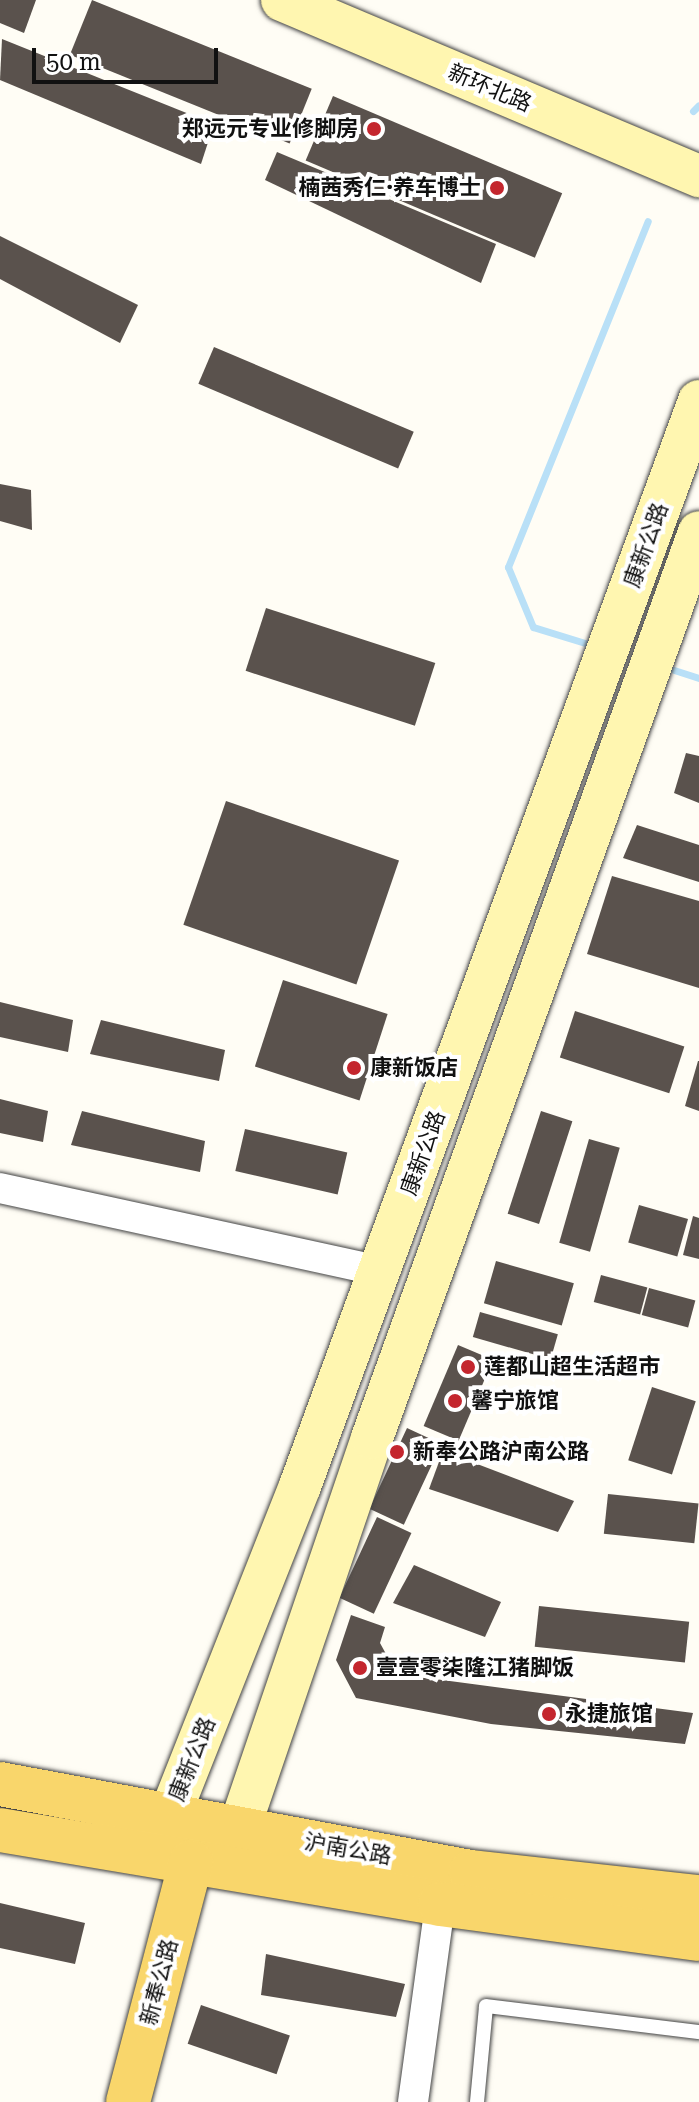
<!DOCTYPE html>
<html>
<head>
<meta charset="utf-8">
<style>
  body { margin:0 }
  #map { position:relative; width:699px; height:2102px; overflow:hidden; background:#fffdf5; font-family:"Roboto Serif","Noto Sans SC",serif }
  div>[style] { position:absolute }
  .stream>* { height:7px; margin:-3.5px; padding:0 3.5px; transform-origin:3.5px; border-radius:3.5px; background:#b9e0f7 }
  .building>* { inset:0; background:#5a524d; transform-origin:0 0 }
  .roads { filter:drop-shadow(0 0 2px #444) drop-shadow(0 0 2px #444) }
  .lane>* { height:14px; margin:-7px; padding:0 7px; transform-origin:7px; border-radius:7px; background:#fff }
  .street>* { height:30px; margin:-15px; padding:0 15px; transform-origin:15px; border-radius:15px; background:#fff }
  .secondary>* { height:42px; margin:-21px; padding:0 21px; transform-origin:21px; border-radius:21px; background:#fff6b0 }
  .primary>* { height:44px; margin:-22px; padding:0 22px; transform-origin:22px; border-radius:22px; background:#f9d66b }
  .dots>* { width:22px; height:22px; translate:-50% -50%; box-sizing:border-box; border:4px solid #fff; border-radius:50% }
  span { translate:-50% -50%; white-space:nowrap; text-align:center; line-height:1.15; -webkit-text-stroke:8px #fff; paint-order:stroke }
  .street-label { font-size:22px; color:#111 }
  .poi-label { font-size:22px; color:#111; font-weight:700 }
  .right { translate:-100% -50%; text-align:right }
  .left { translate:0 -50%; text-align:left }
  .scale { position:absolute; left:32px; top:48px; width:186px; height:36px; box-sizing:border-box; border:4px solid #111; border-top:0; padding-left:10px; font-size:24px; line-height:28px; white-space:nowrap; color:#111; -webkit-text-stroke:6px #fff; paint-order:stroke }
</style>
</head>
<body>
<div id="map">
  <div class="stream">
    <div style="left:693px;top:111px;width:8px;rotate:-45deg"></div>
    <div style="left:585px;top:643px;width:54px;rotate:-162.9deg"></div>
    <div style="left:533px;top:627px;width:65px;rotate:-112.6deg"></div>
    <div style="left:508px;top:567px;width:373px;rotate:-68deg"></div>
    <div style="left:674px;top:670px;width:26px;rotate:18deg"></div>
  </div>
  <div class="building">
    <div style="clip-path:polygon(0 0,36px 0,24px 33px,0 23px)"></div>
    <div style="left:92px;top:0;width:237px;height:59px;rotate:22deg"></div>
    <div style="clip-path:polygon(2px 39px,214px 124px,201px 164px,0 80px)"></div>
    <div style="left:333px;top:96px;width:249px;height:70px;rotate:23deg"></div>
    <div style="clip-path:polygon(277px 152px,496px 244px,481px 283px,265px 180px)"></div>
    <div style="clip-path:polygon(0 236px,138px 305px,120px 343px,0 279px)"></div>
    <div style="left:214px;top:347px;width:217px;height:40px;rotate:23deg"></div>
    <div style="clip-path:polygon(0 484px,31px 490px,32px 530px,0 521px)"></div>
    <div style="left:266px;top:608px;width:178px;height:66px;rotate:18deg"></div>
    <div style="clip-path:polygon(686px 753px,699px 756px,699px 803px,674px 793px)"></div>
    <div style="left:226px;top:801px;width:183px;height:131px;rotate:19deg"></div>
    <div style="clip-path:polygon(637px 825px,699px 845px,699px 882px,623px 858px)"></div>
    <div style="clip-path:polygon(612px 876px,699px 901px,699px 988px,587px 954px)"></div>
    <div style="left:283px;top:980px;width:110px;height:91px;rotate:18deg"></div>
    <div style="clip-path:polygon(0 1002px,73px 1020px,68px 1052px,0 1037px)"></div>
    <div style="left:575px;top:1011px;width:115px;height:49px;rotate:18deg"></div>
    <div style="clip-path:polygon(101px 1020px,225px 1050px,219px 1081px,90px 1054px)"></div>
    <div style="clip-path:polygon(698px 1061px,699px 1061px,699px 1111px,685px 1106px)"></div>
    <div style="clip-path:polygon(0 1099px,48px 1111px,43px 1142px,0 1133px)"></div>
    <div style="clip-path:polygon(82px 1111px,205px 1141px,200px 1172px,71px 1145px)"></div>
    <div style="left:541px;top:1111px;width:33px;height:108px;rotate:18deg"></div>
    <div style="left:245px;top:1129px;width:105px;height:43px;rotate:13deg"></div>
    <div style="left:589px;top:1139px;width:32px;height:108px;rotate:16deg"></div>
    <div style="left:639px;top:1205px;width:51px;height:39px;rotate:16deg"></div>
    <div style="clip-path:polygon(693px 1216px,699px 1218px,699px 1259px,683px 1255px)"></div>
    <div style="left:496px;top:1261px;width:81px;height:44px;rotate:16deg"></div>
    <div style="left:601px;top:1275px;width:48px;height:28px;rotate:15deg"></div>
    <div style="left:649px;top:1288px;width:48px;height:28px;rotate:15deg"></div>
    <div style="left:480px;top:1312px;width:81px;height:26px;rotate:16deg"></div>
    <div style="left:458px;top:1345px;width:38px;height:88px;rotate:23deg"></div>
    <div style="left:652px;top:1387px;width:46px;height:77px;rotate:18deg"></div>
    <div style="left:407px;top:1428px;width:38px;height:89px;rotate:25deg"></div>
    <div style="clip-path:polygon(443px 1451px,574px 1501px,558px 1532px,429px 1489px)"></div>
    <div style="left:608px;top:1494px;width:91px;height:40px;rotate:6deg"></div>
    <div style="left:377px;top:1517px;width:38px;height:89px;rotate:25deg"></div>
    <div style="clip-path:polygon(414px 1565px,501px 1602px,485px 1637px,393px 1603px)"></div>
    <div style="left:539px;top:1606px;width:151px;height:41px;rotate:6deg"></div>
    <div style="clip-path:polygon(351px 1615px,385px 1627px,380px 1643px,397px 1674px,693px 1713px,685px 1744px,491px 1724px,356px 1698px,336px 1660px)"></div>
    <div style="clip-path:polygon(0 1903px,85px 1923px,75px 1964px,0 1948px)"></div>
    <div style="clip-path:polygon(266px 1954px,405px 1984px,396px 2017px,261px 1995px)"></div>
    <div style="left:201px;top:2005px;width:94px;height:41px;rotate:19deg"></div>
  </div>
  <div class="roads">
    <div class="lane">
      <div style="left:477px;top:2102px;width:96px;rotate:-84.6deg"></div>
      <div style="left:486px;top:2006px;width:215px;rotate:7deg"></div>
    </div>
    <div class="street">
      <div style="left:0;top:1188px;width:389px;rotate:12.3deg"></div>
      <div style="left:413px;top:2102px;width:200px;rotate:-82.2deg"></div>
    </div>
    <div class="secondary">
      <div style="left:282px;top:0;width:453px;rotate:22.9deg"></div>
      <div style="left:699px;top:401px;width:1156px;rotate:110.19deg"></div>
      <div style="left:300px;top:1486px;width:353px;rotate:111.6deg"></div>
      <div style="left:170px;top:1814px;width:52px;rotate:66.4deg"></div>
      <div style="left:191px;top:1862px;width:58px;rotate:-34.5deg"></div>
      <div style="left:239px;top:1829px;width:413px;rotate:-71.2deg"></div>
      <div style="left:372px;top:1438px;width:963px;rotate:-70.15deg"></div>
    </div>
    <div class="primary">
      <div style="left:0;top:1784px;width:479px;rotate:10.6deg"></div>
      <div style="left:471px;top:1872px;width:229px;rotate:6.3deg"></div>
      <div style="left:0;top:1830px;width:446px;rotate:9.5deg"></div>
      <div style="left:440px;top:1904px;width:261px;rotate:7.7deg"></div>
      <div style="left:128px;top:2102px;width:248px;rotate:-75.3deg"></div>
    </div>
  </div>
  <div class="dots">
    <div style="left:374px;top:129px;background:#c4262e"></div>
    <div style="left:497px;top:188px;background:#c4262e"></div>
    <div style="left:354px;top:1068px;background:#c4262e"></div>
    <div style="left:468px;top:1367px;background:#c4262e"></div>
    <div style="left:455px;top:1401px;background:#c4262e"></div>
    <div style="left:397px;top:1452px;background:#c4262e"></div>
    <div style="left:360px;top:1668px;background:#c4262e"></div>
    <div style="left:549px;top:1714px;background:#c4262e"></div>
  </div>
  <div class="street-label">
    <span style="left:490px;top:88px;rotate:23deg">新环北路</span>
    <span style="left:646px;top:545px;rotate:-70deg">康新公路</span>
    <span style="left:423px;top:1153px;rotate:-70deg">康新公路</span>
    <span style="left:192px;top:1759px;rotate:-68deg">康新公路</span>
    <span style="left:348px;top:1849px;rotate:10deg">沪南公路</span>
    <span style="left:159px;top:1982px;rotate:-75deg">新奉公路</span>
  </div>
  <div class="poi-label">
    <span class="right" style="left:358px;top:129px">郑远元专业修脚房</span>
    <span class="right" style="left:481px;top:188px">楠茜秀仁·养车博士</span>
    <span class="left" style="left:370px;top:1068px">康新饭店</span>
    <span class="left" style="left:484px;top:1367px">莲都山超生活超市</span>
    <span class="left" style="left:471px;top:1401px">馨宁旅馆</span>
    <span class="left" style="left:413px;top:1452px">新奉公路沪南公路</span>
    <span class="left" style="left:376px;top:1668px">壹壹零柒隆江猪脚饭</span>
    <span class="left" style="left:565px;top:1714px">永捷旅馆</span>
  </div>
  <div class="scale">50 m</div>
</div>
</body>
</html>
